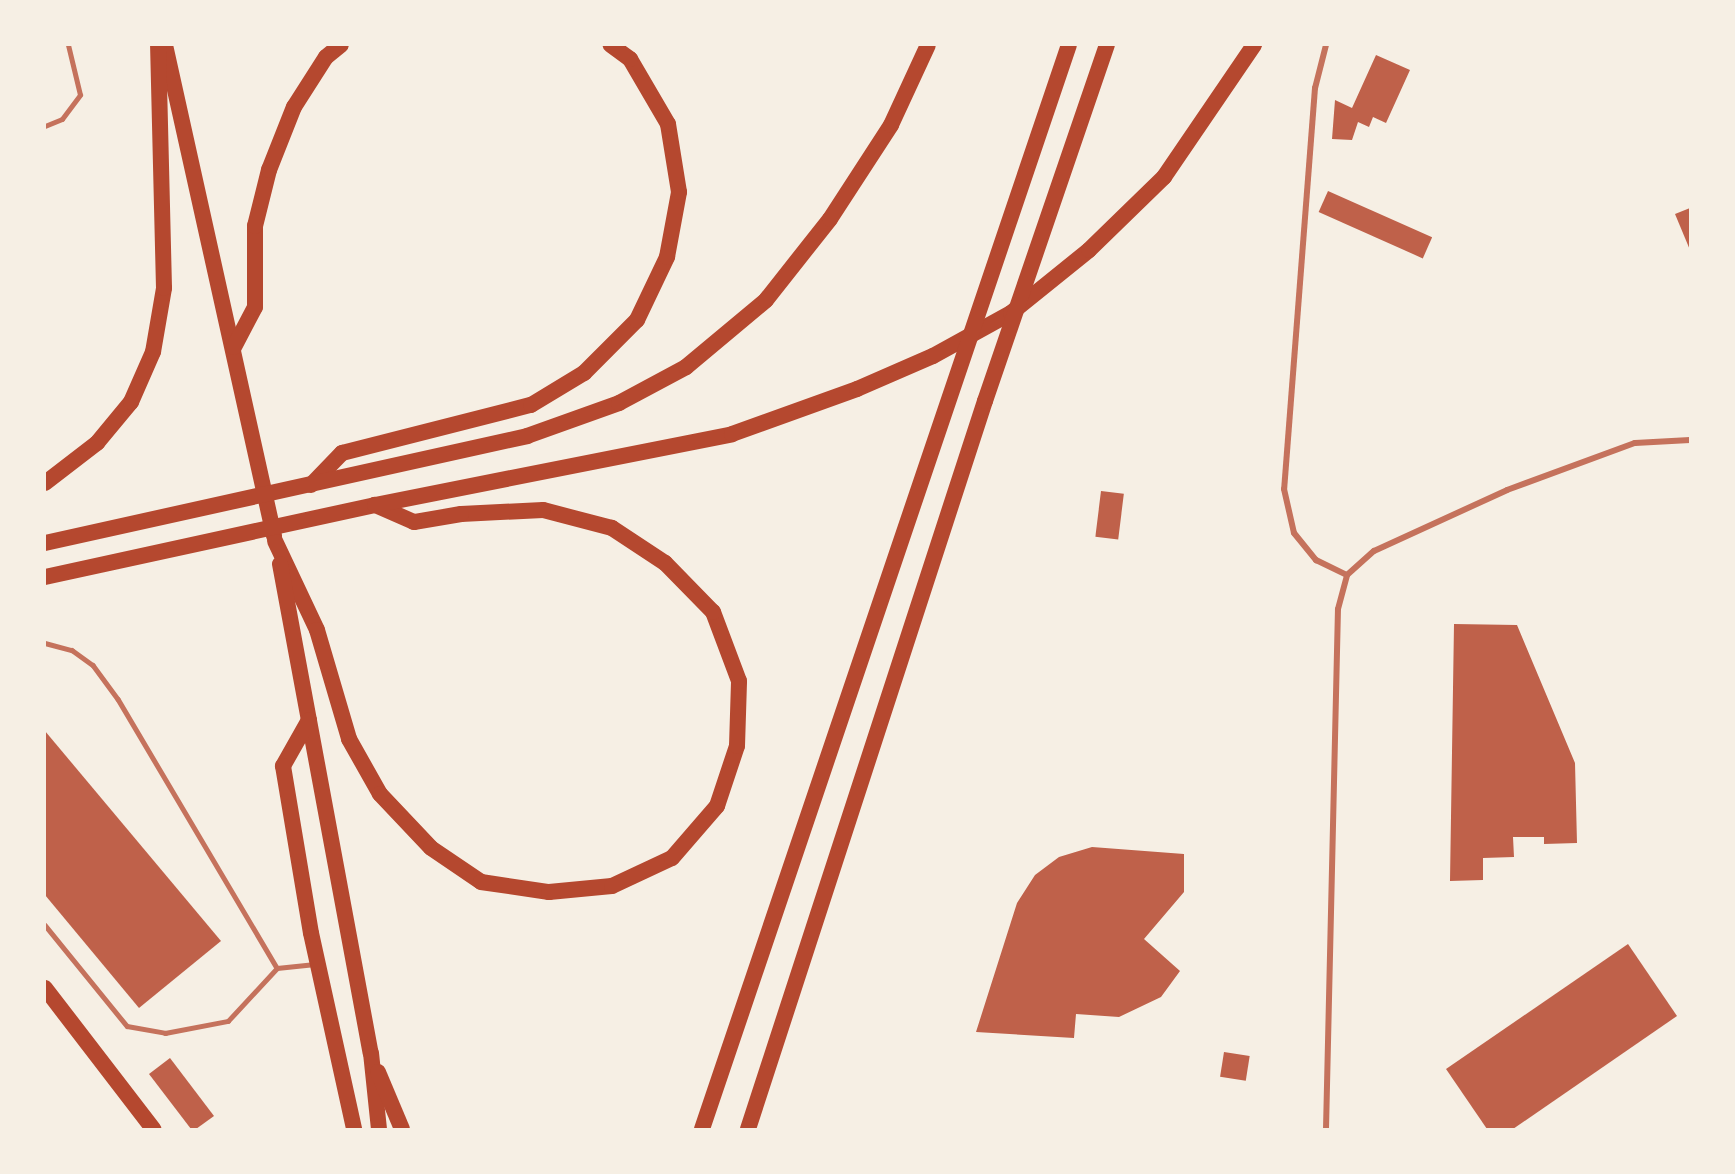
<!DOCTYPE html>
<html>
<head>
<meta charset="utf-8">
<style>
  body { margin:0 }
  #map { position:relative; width:1735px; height:1174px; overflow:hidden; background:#f6efe4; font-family:Signika,sans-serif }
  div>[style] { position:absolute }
  .building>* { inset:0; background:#bf614a; transform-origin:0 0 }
  .service>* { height:4.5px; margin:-2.25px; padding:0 2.25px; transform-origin:2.25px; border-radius:2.25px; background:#c5725c }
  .minor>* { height:6px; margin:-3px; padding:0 3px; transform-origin:3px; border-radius:3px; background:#c5725c }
  .trunk>* { height:16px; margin:-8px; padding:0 8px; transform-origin:8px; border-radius:8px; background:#b5482f }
  span { translate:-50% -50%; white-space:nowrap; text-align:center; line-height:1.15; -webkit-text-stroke:4.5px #f6efe4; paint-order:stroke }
  .frame { position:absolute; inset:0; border:46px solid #f6efe4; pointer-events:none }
</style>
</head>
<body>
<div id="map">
  <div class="building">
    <div style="clip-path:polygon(1376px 55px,1410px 70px,1386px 123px,1373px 117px,1369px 127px,1358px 122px,1352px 140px,1332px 139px,1335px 100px,1352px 108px)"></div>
    <div style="left:1328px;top:191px;width:114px;height:23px;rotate:24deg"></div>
    <div style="clip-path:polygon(1690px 208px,1690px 250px,1675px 214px)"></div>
    <div style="left:1101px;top:491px;width:23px;height:46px;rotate:7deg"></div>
    <div style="clip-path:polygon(1454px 624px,1517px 625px,1575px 763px,1577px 843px,1544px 844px,1544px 837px,1513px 837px,1514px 857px,1483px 858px,1483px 880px,1450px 881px)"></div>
    <div style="clip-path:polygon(45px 731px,221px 941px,139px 1008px,45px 895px)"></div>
    <div style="clip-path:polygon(1092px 847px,1184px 854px,1184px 892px,1144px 939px,1180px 971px,1161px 997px,1119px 1017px,1076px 1014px,1074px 1038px,976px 1032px,1017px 903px,1035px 875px,1059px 857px)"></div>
    <div style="clip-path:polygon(1628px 944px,1677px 1016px,1513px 1129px,1487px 1129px,1446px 1069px)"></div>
    <div style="left:1224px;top:1052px;width:26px;height:25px;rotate:9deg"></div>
    <div style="clip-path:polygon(170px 1058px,214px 1116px,196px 1129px,191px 1129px,149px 1074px)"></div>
  </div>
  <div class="service">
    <div style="left:45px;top:126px;width:18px;rotate:-22deg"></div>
    <div style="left:62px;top:119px;width:30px;rotate:-53deg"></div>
    <div style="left:80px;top:95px;width:51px;rotate:-103.5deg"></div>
    <div style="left:45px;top:643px;width:28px;rotate:15deg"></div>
    <div style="left:72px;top:650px;width:26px;rotate:36deg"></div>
    <div style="left:93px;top:665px;width:42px;rotate:53.7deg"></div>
    <div style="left:118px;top:699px;width:312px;rotate:59.4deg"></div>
    <div style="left:45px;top:925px;width:130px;rotate:50.9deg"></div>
    <div style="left:127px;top:1026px;width:39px;rotate:10deg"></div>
    <div style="left:165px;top:1033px;width:64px;rotate:-10.8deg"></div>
    <div style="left:228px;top:1021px;width:72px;rotate:-47.2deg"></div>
    <div style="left:277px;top:968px;width:38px;rotate:-6deg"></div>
  </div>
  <div class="minor">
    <div style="left:1326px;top:45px;width:44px;rotate:104.3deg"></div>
    <div style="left:1315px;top:88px;width:402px;rotate:94.4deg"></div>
    <div style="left:1284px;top:489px;width:45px;rotate:77.2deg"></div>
    <div style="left:1294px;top:533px;width:35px;rotate:51deg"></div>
    <div style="left:1316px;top:560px;width:34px;rotate:26deg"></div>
    <div style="left:1326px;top:1129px;width:520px;rotate:-88.68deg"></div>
    <div style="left:1338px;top:609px;width:35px;rotate:-75deg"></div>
    <div style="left:1347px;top:575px;width:36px;rotate:-42deg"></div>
    <div style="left:1374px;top:551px;width:146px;rotate:-24.6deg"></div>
    <div style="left:1507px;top:490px;width:136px;rotate:-20.2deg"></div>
    <div style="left:1635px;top:443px;width:55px;rotate:-3.1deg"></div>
  </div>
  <div class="trunk">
    <div style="left:165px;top:45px;width:503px;rotate:77.48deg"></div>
    <div style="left:234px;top:347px;width:45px;rotate:-62.3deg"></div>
    <div style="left:255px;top:307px;width:81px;rotate:-90deg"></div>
    <div style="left:255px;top:226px;width:58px;rotate:-76deg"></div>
    <div style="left:269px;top:170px;width:68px;rotate:-68.4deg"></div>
    <div style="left:294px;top:107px;width:59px;rotate:-57.4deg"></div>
    <div style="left:326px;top:57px;width:19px;rotate:-39deg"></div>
    <div style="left:45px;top:483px;width:66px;rotate:-37.6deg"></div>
    <div style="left:97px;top:443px;width:53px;rotate:-50.3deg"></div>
    <div style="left:131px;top:402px;width:55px;rotate:-66.3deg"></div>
    <div style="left:153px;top:352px;width:65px;rotate:-80.2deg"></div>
    <div style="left:164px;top:288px;width:243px;rotate:-91.4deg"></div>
    <div style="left:311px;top:485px;width:45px;rotate:-45.9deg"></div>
    <div style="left:342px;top:453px;width:195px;rotate:-14.3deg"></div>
    <div style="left:531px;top:405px;width:62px;rotate:-31.1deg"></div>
    <div style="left:584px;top:373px;width:75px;rotate:-45deg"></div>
    <div style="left:637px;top:320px;width:70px;rotate:-64.5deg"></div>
    <div style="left:667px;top:257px;width:66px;rotate:-79.5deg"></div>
    <div style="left:679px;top:192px;width:69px;rotate:-99.2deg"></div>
    <div style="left:668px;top:124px;width:75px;rotate:-120.3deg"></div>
    <div style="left:630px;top:59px;width:24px;rotate:-144deg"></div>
    <div style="left:275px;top:541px;width:98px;rotate:64.7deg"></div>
    <div style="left:317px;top:630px;width:114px;rotate:73.6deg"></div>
    <div style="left:349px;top:739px;width:63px;rotate:60.6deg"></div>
    <div style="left:380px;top:794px;width:74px;rotate:46.6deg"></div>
    <div style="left:431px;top:848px;width:60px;rotate:34.2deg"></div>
    <div style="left:481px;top:882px;width:69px;rotate:8.4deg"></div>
    <div style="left:549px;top:892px;width:63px;rotate:-5.4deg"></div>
    <div style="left:612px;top:886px;width:66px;rotate:-25deg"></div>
    <div style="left:672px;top:858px;width:69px;rotate:-49.1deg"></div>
    <div style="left:717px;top:806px;width:63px;rotate:-71.6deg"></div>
    <div style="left:737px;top:746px;width:65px;rotate:-88.2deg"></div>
    <div style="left:739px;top:681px;width:74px;rotate:-110.6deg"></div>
    <div style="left:713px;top:612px;width:69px;rotate:-134.4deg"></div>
    <div style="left:665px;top:563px;width:64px;rotate:-146.6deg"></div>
    <div style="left:612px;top:528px;width:71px;rotate:-165.4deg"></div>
    <div style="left:543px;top:510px;width:82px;rotate:177.2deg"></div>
    <div style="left:461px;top:514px;width:48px;rotate:170.3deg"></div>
    <div style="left:414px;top:522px;width:43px;rotate:-156.4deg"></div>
    <div style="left:45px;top:543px;width:494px;rotate:-12.5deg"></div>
    <div style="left:527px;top:436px;width:98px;rotate:-19.7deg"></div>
    <div style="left:619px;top:403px;width:76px;rotate:-28.2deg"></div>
    <div style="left:686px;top:367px;width:104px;rotate:-39.9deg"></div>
    <div style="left:766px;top:300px;width:103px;rotate:-51.7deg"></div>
    <div style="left:830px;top:219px;width:112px;rotate:-57deg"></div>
    <div style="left:891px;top:125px;width:88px;rotate:-65.2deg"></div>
    <div style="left:280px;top:564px;width:497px;rotate:79.5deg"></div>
    <div style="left:371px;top:1053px;width:76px;rotate:84deg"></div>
    <div style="left:45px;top:577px;width:338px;rotate:-12.3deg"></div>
    <div style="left:375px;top:505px;width:364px;rotate:-11.2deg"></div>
    <div style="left:732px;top:434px;width:133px;rotate:-19.8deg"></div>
    <div style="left:857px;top:389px;width:83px;rotate:-23.5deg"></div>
    <div style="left:933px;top:356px;width:89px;rotate:-28.9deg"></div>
    <div style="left:1011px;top:313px;width:100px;rotate:-38.9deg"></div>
    <div style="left:1089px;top:250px;width:105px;rotate:-44.2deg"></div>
    <div style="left:1164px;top:177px;width:160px;rotate:-55.7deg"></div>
    <div style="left:309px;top:720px;width:53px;rotate:119.5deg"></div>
    <div style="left:283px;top:766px;width:169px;rotate:80.5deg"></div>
    <div style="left:311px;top:933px;width:201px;rotate:77.6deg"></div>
    <div style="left:45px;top:988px;width:178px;rotate:52.5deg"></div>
    <div style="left:378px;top:1072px;width:62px;rotate:67.2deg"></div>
    <div style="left:702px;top:1129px;width:1144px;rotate:-71.3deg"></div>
    <div style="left:748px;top:1129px;width:766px;rotate:-71.97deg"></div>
    <div style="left:985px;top:401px;width:376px;rotate:-71.1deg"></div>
  </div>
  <div class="frame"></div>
</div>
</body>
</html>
